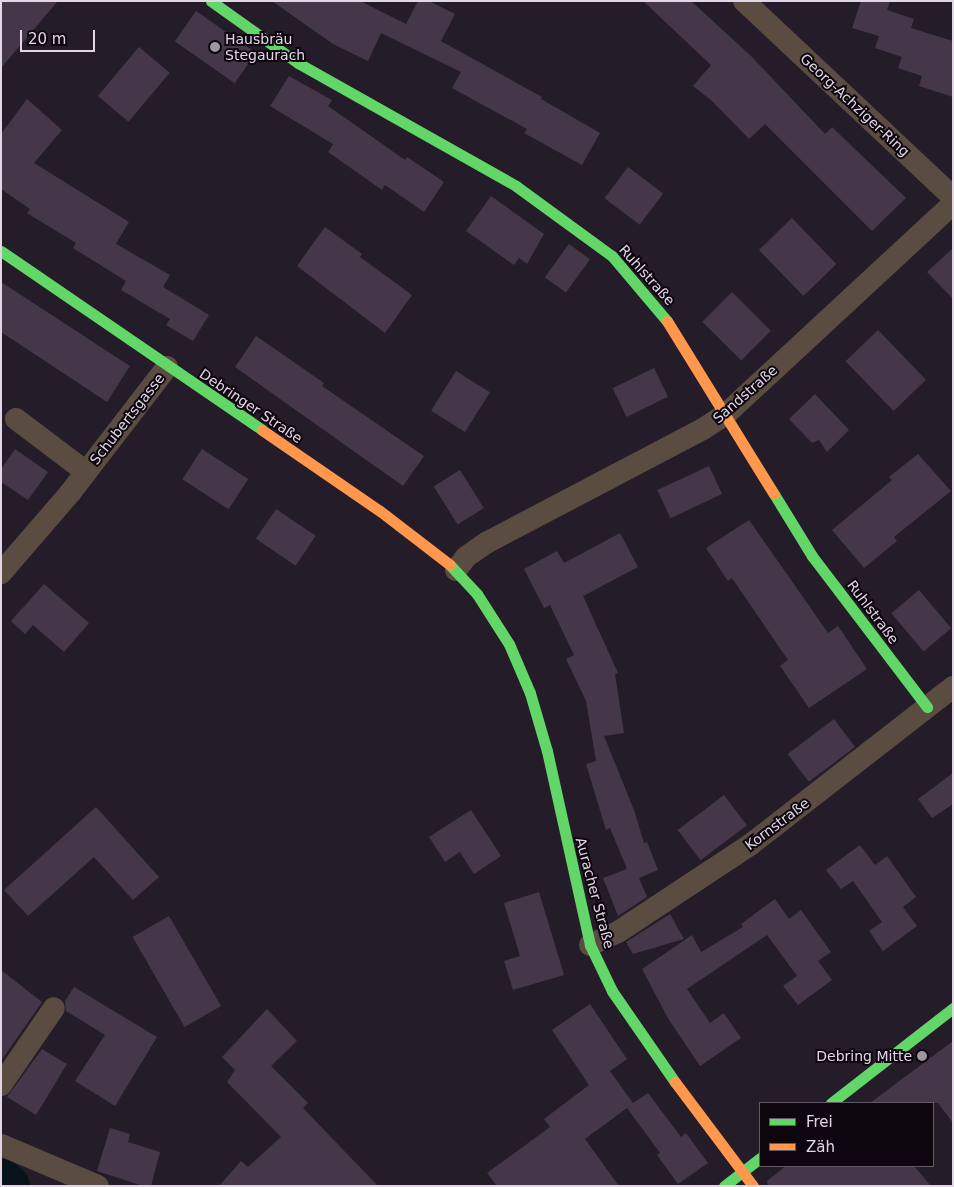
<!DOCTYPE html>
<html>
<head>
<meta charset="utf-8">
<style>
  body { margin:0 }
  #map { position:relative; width:954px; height:1187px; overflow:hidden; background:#251c29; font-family:"DejaVu Sans",sans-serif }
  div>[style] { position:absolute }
  .river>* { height:45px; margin:-22.5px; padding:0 22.5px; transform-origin:22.5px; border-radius:22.5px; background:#07131a }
  .building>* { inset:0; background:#45364a; transform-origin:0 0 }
  .street>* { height:22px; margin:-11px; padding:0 11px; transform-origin:11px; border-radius:11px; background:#5b4c41 }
  .fast>* { height:11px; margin:-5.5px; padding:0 5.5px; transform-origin:5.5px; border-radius:5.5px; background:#63d668 }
  .slow>* { height:11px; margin:-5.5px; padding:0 5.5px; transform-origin:5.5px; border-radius:5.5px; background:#ff974d }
  .dots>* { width:14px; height:14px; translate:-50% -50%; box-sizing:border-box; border:2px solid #0d060f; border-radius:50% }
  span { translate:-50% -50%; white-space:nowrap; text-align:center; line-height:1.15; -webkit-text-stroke:4px #0d060f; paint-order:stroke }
  .poi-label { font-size:14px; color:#e2d6e6 }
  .left { translate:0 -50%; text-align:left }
  .right { translate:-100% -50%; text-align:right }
  .street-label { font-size:14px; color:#e2d6e6 }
  .frame { position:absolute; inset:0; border:2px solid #e2d6e6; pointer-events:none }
  .legend { position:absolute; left:759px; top:1102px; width:175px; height:65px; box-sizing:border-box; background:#0d060f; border:1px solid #625965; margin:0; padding:6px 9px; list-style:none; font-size:15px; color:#e2d6e6 }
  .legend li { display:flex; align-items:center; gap:10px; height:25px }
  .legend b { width:25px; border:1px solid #625965 }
  .scale { position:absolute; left:20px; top:30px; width:75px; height:22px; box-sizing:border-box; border:2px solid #e2d6e6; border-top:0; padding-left:6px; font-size:15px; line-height:18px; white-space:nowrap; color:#e2d6e6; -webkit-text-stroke:4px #0d060f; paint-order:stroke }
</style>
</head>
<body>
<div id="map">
  <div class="river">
    <div style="left:1px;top:1181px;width:8px;rotate:40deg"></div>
  </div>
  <div class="building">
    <div style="clip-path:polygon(1px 1px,58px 1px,1px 68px)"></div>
    <div style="clip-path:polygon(272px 1px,360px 1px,406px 24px,418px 1px,429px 1px,455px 14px,441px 41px,542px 97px,541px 99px,600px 133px,582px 165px,524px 133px,527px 129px,452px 88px,461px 72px,381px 33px,368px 61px,333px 44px)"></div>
    <div style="clip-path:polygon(643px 1px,691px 1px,751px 56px,825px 134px,832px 127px,906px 198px,872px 231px,765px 124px,749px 139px,712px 101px,693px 86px,711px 65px)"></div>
    <div style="clip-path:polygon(861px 1px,890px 1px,887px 10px,914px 19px,911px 28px,953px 41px,953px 97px,919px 86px,922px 76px,898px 68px,902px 57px,875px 48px,879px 36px,852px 28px)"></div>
    <div style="left:196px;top:11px;width:73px;height:37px;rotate:35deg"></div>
    <div style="left:139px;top:47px;width:40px;height:64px;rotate:40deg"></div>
    <div style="clip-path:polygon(289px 76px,332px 100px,328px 106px,405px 160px,407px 157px,444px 182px,424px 212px,385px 185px,382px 190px,328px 152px,333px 144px,270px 106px)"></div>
    <div style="clip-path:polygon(27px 99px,62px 130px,34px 163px,129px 222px,116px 244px,170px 275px,163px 287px,209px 315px,193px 341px,166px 325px,170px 319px,121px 290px,126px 281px,73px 248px,76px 243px,27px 213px,30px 209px,1px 189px,1px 134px)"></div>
    <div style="left:628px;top:167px;width:44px;height:39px;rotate:37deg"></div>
    <div style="clip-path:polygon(491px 196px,544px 234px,527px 264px,519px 258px,514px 265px,466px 231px)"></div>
    <div style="left:792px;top:218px;width:64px;height:46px;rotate:46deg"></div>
    <div style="clip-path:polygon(325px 227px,362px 254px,360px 257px,412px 295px,385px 333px,297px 266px)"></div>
    <div style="left:569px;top:244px;width:26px;height:41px;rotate:36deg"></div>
    <div style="clip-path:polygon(953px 248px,953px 299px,927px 272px)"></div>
    <div style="clip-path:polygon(1px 282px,130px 366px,107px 402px,1px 332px)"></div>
    <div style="left:732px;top:292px;width:55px;height:42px;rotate:45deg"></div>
    <div style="left:878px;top:330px;width:69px;height:45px;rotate:46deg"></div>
    <div style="clip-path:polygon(256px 336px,324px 383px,322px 386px,424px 456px,403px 486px,235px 367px)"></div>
    <div style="left:654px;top:368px;width:32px;height:46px;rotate:64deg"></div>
    <div style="left:456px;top:371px;width:40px;height:47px;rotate:32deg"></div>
    <div style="clip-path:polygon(815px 394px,849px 430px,827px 452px,819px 440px,812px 443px,789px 419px)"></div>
    <div style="clip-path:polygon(15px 449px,48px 472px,28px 500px,1px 482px,1px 469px)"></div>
    <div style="left:202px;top:449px;width:55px;height:36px;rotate:33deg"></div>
    <div style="clip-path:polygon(918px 454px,951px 491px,894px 537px,897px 541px,864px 568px,832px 530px,892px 480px,889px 477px)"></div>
    <div style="left:709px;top:466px;width:31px;height:57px;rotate:65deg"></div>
    <div style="left:460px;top:470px;width:45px;height:31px;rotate:58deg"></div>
    <div style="left:276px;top:509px;width:48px;height:36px;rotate:34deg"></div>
    <div style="clip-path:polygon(749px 520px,828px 633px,838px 626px,867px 669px,809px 708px,780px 666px,788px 660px,732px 578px,728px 581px,706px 548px)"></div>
    <div style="clip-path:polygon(620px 533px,638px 567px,583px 596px,618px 673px,615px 674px,624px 733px,604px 736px,634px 810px,644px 843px,647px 842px,658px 870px,639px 878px,647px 897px,618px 916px,603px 878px,627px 869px,610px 828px,606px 830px,586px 764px,596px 761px,586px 701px,566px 659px,574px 655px,550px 605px,544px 608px,524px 569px,557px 551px,564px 563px)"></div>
    <div style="clip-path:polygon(44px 584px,89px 623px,64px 652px,33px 625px,25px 634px,11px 621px)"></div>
    <div style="left:919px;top:590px;width:50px;height:36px;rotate:50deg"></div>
    <div style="left:834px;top:719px;width:35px;height:58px;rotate:53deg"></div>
    <div style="clip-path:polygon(953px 773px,953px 804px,932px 818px,918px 799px)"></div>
    <div style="left:724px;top:795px;width:38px;height:58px;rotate:53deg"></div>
    <div style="clip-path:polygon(96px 807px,159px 877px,133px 900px,94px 857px,28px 916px,4px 890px)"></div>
    <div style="clip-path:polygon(471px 810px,501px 856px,474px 874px,460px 852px,445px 862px,429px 837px)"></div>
    <div style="clip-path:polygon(860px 845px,875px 865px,887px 856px,916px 897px,903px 907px,917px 926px,883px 951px,869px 931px,882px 922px,853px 881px,841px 889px,826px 870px)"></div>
    <div style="clip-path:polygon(539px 892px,564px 975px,513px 990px,504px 961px,520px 956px,504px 903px)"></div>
    <div style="clip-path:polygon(775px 899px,789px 919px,801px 910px,831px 952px,818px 961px,832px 980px,798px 1005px,783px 986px,797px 976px,767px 935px,687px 989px,710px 1023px,724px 1013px,741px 1038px,700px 1066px,669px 1020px,642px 969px,692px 935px,701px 952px,743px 927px,741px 924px)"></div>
    <div style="clip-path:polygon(670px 914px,684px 939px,633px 954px,626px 942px)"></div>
    <div style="left:169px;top:916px;width:104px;height:42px;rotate:60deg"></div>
    <div style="clip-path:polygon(1px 970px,42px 1002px,1px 1061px)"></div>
    <div style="clip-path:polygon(74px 987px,157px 1037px,115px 1106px,75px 1081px,105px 1035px,66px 1011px,65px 1001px)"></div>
    <div style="clip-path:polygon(590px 1004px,627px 1059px,610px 1071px,633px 1103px,648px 1093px,681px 1137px,686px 1133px,708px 1163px,678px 1184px,657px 1155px,660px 1153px,627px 1108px,585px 1139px,619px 1186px,497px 1186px,487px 1173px,550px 1127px,544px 1119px,589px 1085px,552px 1030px)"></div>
    <div style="clip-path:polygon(267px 1009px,297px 1041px,271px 1066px,308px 1103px,303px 1108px,378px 1186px,219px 1186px,241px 1161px,248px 1167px,281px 1137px,227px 1082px,235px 1070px,222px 1057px)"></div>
    <div style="clip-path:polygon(953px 1041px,953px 1123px,938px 1103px,870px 1103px)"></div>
    <div style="clip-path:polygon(42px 1049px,67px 1064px,36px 1115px,7px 1097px)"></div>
    <div style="clip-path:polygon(110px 1128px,130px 1134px,128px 1142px,160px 1152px,151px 1186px,143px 1186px,97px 1171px)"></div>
    <div style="clip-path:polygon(786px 1166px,914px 1166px,931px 1186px,768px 1186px,767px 1181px)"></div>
  </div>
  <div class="street">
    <div style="left:744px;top:1px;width:287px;rotate:43.2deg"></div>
    <div style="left:16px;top:419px;width:88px;rotate:37.1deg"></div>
    <div style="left:456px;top:570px;width:16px;rotate:-52deg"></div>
    <div style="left:466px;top:557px;width:24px;rotate:-35deg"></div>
    <div style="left:486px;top:543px;width:245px;rotate:-27.7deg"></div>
    <div style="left:703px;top:429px;width:27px;rotate:-33deg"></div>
    <div style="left:726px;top:414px;width:309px;rotate:-42.8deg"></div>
    <div style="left:1px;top:573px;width:106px;rotate:-49.2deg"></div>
    <div style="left:70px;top:493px;width:159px;rotate:-52.4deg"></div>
    <div style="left:590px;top:945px;width:31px;rotate:-25deg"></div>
    <div style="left:618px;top:932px;width:158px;rotate:-33.4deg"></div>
    <div style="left:750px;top:845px;width:257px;rotate:-37.9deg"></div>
    <div style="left:1px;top:1085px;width:93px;rotate:-55.5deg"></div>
    <div style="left:1px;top:1145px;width:105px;rotate:22.9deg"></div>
  </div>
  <div class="fast">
    <div style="left:211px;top:1px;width:107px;rotate:35.5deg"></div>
    <div style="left:298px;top:63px;width:250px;rotate:29.4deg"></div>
    <div style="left:516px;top:186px;width:119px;rotate:36.1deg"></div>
    <div style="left:612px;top:256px;width:85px;rotate:49.8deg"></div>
    <div style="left:1px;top:251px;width:316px;rotate:34.4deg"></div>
    <div style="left:774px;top:494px;width:73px;rotate:58.5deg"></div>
    <div style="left:812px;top:556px;width:190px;rotate:52.7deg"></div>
    <div style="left:450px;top:565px;width:40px;rotate:47deg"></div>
    <div style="left:477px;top:594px;width:59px;rotate:57.4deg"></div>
    <div style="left:509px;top:644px;width:53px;rotate:66.8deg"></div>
    <div style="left:530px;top:693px;width:60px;rotate:73.7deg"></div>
    <div style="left:547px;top:751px;width:199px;rotate:77.5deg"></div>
    <div style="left:590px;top:945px;width:51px;rotate:64.4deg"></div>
    <div style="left:612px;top:991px;width:111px;rotate:55.3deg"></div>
    <div style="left:831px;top:1103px;width:155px;rotate:-37.9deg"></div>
    <div style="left:724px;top:1186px;width:46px;rotate:-37.9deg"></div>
  </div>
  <div class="slow">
    <div style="left:667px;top:321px;width:203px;rotate:58.3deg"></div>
    <div style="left:262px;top:430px;width:143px;rotate:34.5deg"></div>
    <div style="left:380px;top:511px;width:88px;rotate:37.6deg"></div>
    <div style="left:675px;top:1082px;width:130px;rotate:53.1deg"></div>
  </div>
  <div class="dots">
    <div style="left:215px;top:47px;background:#a095a4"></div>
    <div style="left:922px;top:1056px;background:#a095a4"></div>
  </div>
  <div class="poi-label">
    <span class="left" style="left:225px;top:47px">Hausbräu<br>Stegaurach</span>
    <span class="right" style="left:912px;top:1056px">Debring Mitte</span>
  </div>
  <div class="street-label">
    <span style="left:855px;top:105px;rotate:43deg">Georg-Achziger-Ring</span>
    <span style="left:647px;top:275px;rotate:48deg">Ruhlstraße</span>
    <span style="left:745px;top:394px;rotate:-41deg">Sandstraße</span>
    <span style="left:251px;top:406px;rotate:34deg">Debringer Straße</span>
    <span style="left:127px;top:419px;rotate:-52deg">Schubertsgasse</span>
    <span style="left:873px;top:612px;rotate:53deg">Ruhlstraße</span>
    <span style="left:777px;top:824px;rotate:-37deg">Kornstraße</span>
    <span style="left:595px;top:893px;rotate:75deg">Auracher Straße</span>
  </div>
  <div class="frame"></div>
  <ul class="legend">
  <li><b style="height:6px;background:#63d668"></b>Frei</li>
  <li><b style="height:6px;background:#ff974d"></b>Zäh</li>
  </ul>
  <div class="scale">20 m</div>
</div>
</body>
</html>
